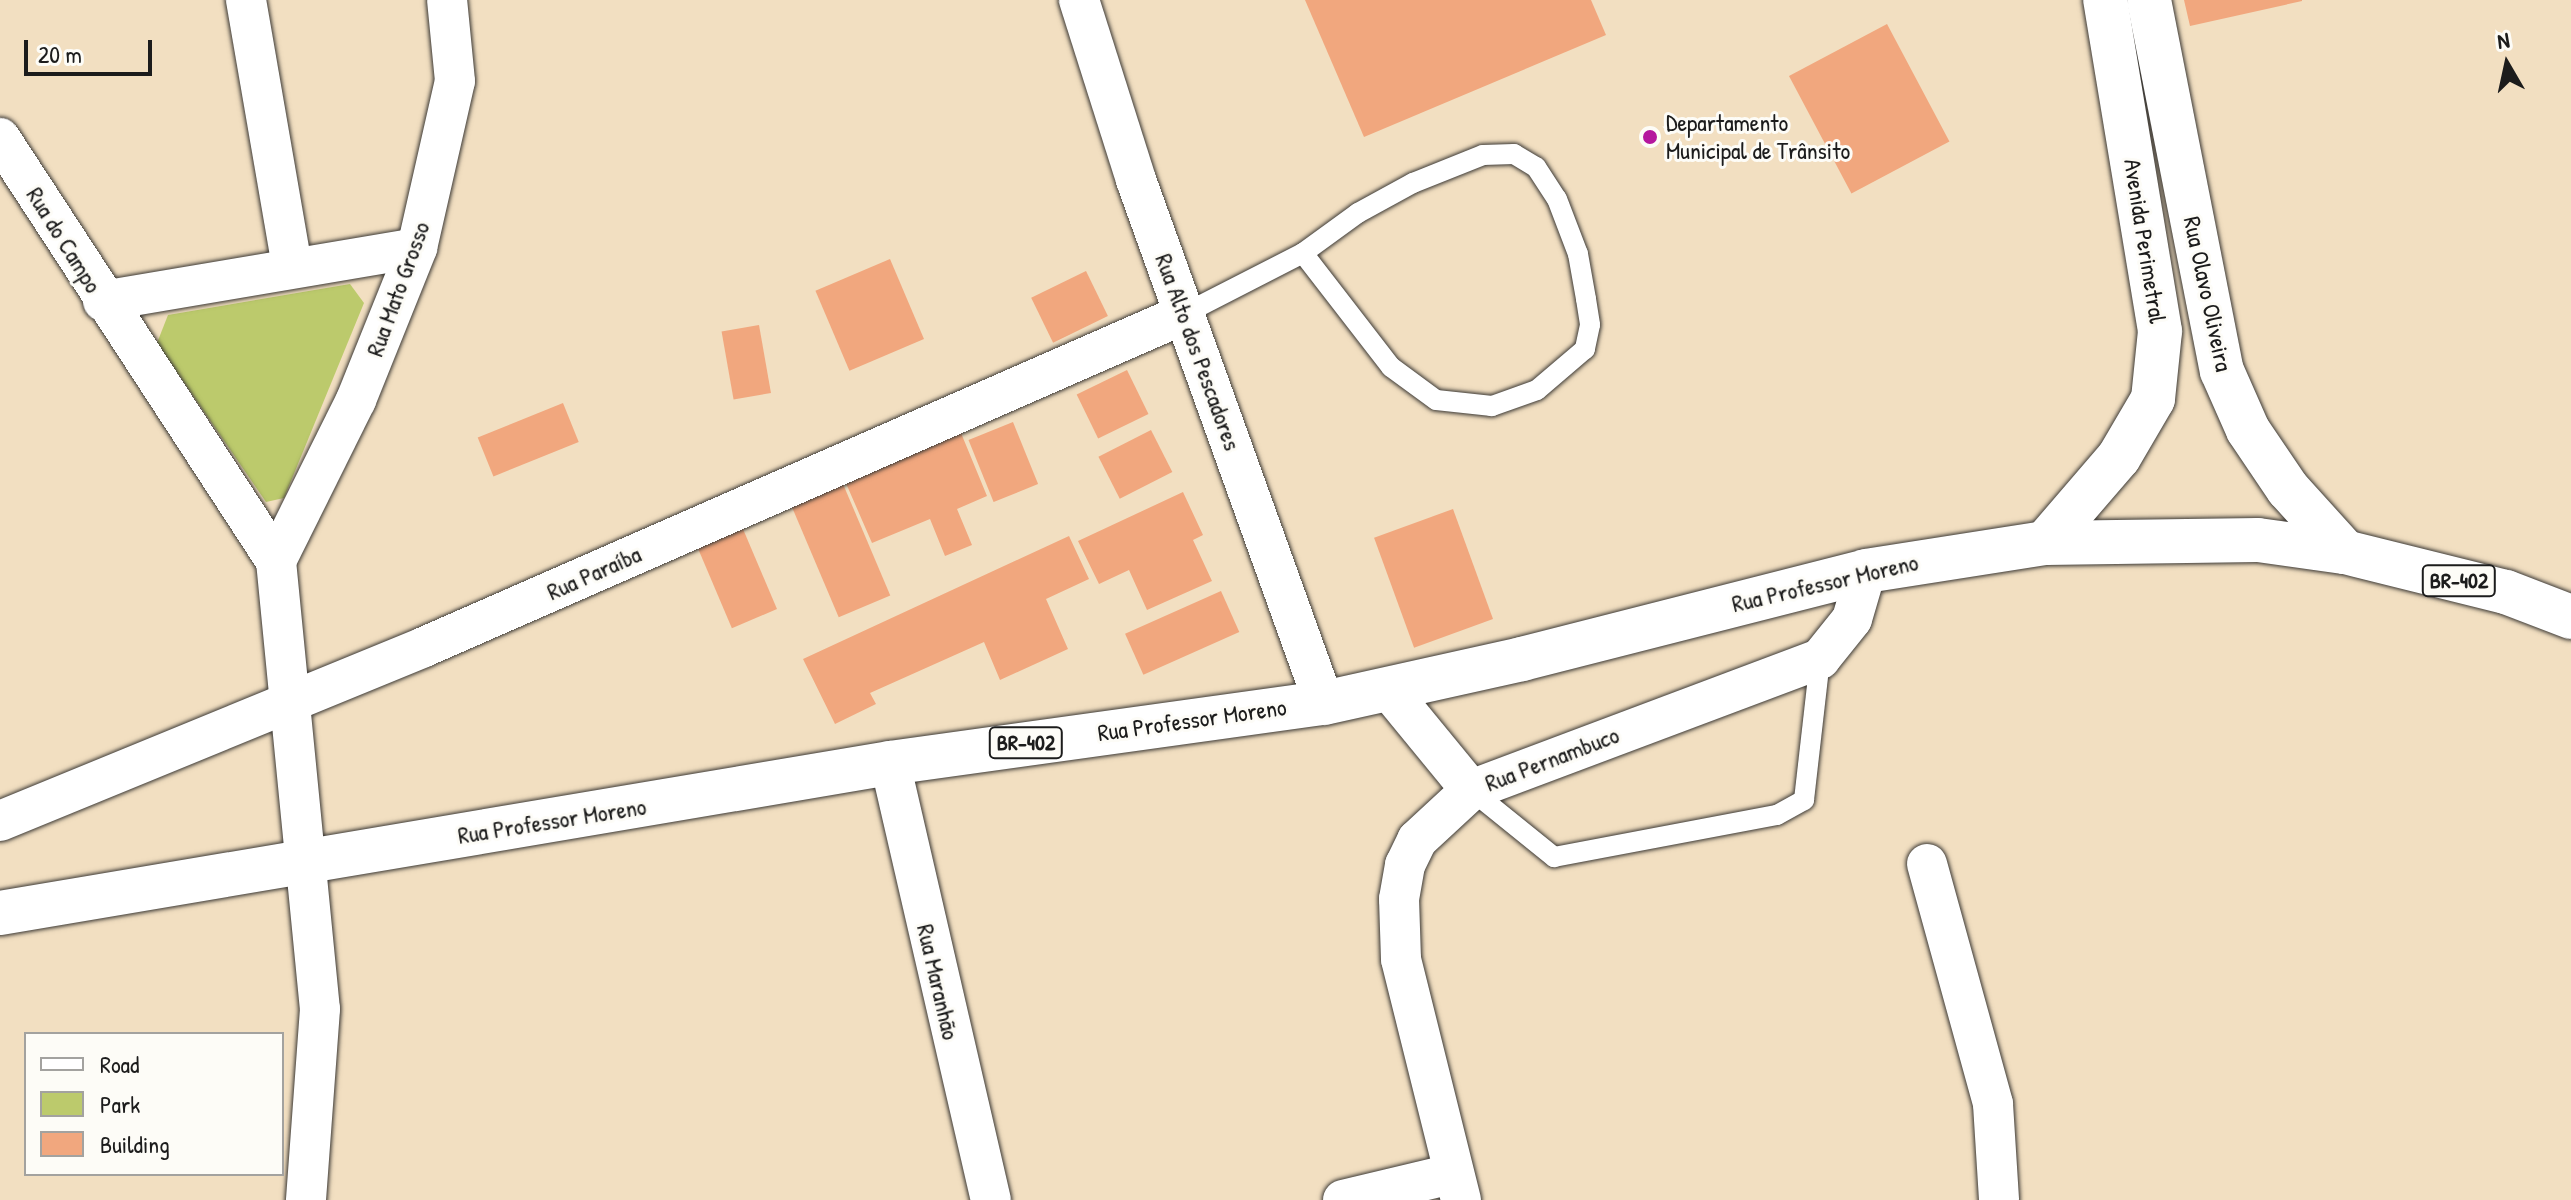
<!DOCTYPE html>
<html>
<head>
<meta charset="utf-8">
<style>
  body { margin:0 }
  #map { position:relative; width:2571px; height:1200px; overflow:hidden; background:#f2dfc1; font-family:"Patrick Hand",sans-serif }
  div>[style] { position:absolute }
  .green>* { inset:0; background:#bcca6c }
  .building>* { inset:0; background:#f1a77e; transform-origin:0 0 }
  .roads { filter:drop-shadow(0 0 2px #3c3935) drop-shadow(0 0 2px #3c3935) }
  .service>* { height:20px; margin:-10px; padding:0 10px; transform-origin:10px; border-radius:10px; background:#fff }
  .minor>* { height:40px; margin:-20px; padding:0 20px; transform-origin:20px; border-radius:20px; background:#fff }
  .tertiary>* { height:44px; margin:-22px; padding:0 22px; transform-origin:22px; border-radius:22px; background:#fff }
  .trunk>* { height:44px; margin:-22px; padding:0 22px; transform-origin:22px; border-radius:22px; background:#fff }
  .dots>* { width:22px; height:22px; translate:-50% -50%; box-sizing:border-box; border:4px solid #fdfcf7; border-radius:50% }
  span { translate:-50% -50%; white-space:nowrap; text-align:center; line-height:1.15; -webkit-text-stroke:6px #fdfcf7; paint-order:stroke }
  .shield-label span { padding:2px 6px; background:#fdfcf7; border:2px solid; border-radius:6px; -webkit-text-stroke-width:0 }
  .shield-label { font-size:22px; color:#1c1c1c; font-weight:700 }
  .poi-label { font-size:24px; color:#1c1c1c }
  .left { translate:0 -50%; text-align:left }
  .street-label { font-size:24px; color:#1c1c1c }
  .legend { position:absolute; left:24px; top:1032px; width:260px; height:144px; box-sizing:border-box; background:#fdfcf7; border:2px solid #a3a29f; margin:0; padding:10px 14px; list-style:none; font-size:24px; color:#1c1c1c }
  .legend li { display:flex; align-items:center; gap:16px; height:40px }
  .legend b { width:40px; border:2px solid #a3a29f }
  .north { position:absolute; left:2467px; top:24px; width:80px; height:80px; -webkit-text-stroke:6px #fdfcf7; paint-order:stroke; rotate:351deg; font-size:22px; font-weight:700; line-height:32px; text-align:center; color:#1c1c1c }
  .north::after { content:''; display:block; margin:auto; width:28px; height:36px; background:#1c1c1c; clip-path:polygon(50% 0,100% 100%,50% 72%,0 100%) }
  .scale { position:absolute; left:24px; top:40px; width:128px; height:36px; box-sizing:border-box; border:4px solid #1c1c1c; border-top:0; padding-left:10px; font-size:24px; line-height:28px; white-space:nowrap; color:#1c1c1c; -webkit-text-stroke:6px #fdfcf7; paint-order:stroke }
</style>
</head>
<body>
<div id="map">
  <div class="green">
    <div style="clip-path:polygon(350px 284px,364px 303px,284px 498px,266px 502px,157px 343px,168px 315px)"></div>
  </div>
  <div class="building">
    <div style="clip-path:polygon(1305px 0,1591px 0,1606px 35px,1364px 137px)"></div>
    <div style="clip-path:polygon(2184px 0,2302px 0,2302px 1px,2190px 26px)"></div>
    <div style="left:1887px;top:24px;width:133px;height:111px;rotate:62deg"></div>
    <div style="left:890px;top:259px;width:87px;height:81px;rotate:67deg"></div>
    <div style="left:1086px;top:271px;width:50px;height:61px;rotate:64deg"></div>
    <div style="left:759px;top:325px;width:69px;height:38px;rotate:80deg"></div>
    <div style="left:1127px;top:370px;width:49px;height:56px;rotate:64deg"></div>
    <div style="left:563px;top:403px;width:42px;height:92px;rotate:68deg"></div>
    <div style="left:1013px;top:422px;width:67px;height:48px;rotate:68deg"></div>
    <div style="left:1151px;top:430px;width:47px;height:59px;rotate:63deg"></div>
    <div style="clip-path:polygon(961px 433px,987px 496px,957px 509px,972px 545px,945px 556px,930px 519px,872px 543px,845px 481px)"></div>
    <div style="left:843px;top:484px;width:121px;height:56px;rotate:67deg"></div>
    <div style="clip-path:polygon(1183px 492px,1203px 535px,1193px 540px,1212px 581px,1147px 610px,1129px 570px,1099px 584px,1078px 541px)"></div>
    <div style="left:1453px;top:509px;width:117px;height:84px;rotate:70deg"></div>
    <div style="left:743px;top:529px;width:87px;height:49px;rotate:67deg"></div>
    <div style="clip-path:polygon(1069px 536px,1089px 579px,1046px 599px,1068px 649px,1000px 680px,984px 642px,870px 693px,876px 704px,835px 724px,803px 659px)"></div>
    <div style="left:1221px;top:591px;width:45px;height:105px;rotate:66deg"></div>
  </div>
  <div class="roads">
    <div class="service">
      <div style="left:1184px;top:314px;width:134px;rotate:-27.1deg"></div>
      <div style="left:1303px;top:253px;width:68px;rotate:-36deg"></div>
      <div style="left:1358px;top:213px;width:63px;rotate:-28.6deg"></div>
      <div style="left:1413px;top:183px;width:75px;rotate:-21.8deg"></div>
      <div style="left:1483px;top:155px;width:31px;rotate:-2deg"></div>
      <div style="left:1514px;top:154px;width:26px;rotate:31deg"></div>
      <div style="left:1536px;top:167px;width:38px;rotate:57deg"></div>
      <div style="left:1557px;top:199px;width:59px;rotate:69.1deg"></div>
      <div style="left:1578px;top:254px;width:46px;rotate:79.9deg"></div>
      <div style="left:1586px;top:299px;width:26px;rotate:81deg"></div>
      <div style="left:1590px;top:325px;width:25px;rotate:102deg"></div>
      <div style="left:1585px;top:349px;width:63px;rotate:139.5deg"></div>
      <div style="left:1537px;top:390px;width:48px;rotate:160.4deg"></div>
      <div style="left:1492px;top:406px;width:56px;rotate:-173.9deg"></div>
      <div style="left:1436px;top:400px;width:56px;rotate:-143.7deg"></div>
      <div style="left:1391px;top:367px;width:144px;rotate:-127.7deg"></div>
      <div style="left:1471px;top:790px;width:107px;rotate:38.9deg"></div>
      <div style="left:1554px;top:857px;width:227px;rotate:-10.7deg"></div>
      <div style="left:1777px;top:815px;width:31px;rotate:-29deg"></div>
      <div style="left:1804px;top:800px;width:142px;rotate:-83.5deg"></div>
    </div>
    <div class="minor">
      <div style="left:246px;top:0;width:270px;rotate:80.2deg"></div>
      <div style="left:1079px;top:0;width:189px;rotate:72.4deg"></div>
      <div style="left:1136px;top:180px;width:556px;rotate:70.23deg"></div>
      <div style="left:0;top:138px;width:505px;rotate:56.88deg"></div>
      <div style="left:276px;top:561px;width:450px;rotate:84.4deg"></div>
      <div style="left:320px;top:1009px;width:192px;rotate:94.2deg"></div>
      <div style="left:103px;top:301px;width:318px;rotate:-9.6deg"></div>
      <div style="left:276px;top:561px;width:180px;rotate:-63.6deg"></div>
      <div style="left:356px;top:400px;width:164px;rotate:-68.1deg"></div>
      <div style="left:417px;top:248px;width:171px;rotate:-77.2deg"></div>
      <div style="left:455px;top:81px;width:81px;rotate:-95.6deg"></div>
      <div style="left:1388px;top:689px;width:131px;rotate:50.6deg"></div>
      <div style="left:890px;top:763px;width:449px;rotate:77deg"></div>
      <div style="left:0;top:821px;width:458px;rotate:-22.3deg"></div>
      <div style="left:424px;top:647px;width:830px;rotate:-23.66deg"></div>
      <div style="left:1927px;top:864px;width:249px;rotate:74.6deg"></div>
      <div style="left:1993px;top:1104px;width:96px;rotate:86.4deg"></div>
      <div style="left:1343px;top:1200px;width:111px;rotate:-13.5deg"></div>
      <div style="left:1461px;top:1200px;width:248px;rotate:-104deg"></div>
      <div style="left:1401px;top:959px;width:60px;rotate:-91.9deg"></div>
      <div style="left:1399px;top:899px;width:35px;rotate:-80deg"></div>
      <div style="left:1405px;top:865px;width:28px;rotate:-64deg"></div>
      <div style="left:1417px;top:840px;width:74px;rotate:-42.8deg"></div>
      <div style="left:1471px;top:790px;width:373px;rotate:-20.6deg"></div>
      <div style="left:1820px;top:659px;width:51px;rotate:-51.3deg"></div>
      <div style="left:1852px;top:619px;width:50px;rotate:-73.7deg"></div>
    </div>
    <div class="tertiary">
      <div style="left:2149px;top:0;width:378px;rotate:78.9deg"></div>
      <div style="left:2222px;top:371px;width:64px;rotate:66.2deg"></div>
      <div style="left:2248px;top:430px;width:71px;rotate:55.9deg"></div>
      <div style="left:2288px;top:489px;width:85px;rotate:47.9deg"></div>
      <div style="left:2045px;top:543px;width:113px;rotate:-49.3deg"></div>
      <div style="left:2119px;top:457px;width:67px;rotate:-59.6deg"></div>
      <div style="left:2153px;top:399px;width:68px;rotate:-84.1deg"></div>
      <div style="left:2160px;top:331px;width:336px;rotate:-99.4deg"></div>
    </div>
    <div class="trunk">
      <div style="left:0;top:913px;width:903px;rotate:-9.57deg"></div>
      <div style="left:890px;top:763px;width:438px;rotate:-7.9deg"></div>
      <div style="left:1324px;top:703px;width:203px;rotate:-12.5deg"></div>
      <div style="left:1522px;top:659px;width:355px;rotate:-14.3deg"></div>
      <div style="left:1866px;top:571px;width:181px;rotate:-8.9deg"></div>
      <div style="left:2045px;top:543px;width:213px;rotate:-0.8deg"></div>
      <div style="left:2258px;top:540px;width:88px;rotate:7.9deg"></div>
      <div style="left:2345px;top:552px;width:166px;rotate:14deg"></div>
      <div style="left:2506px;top:592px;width:70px;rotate:21deg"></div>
    </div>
  </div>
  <div class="dots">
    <div style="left:1650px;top:137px;background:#b5179e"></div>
  </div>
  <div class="shield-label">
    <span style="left:2459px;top:581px">BR-402</span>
    <span style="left:1026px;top:743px">BR-402</span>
  </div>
  <div class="poi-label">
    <span class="left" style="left:1666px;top:137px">Departamento<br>Municipal de Trânsito</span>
  </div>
  <div class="street-label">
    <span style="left:64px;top:240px;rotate:58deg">Rua do Campo</span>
    <span style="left:2145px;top:241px;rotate:81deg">Avenida Perimetral</span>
    <span style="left:398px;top:289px;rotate:-70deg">Rua Mato Grosso</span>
    <span style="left:2208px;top:294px;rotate:78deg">Rua Olavo Oliveira</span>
    <span style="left:1198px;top:352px;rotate:70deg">Rua Alto dos Pescadores</span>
    <span style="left:594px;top:573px;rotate:-24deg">Rua Paraíba</span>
    <span style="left:1825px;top:583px;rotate:-13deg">Rua Professor Moreno</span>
    <span style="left:1192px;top:720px;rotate:-8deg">Rua Professor Moreno</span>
    <span style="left:1552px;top:759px;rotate:-21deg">Rua Pernambuco</span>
    <span style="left:552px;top:821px;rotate:-9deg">Rua Professor Moreno</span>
    <span style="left:938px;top:982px;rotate:77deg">Rua Maranhão</span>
  </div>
  <ul class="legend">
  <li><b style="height:10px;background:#fff"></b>Road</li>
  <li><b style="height:22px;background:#bcca6c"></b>Park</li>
  <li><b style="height:22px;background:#f1a77e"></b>Building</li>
  </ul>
  <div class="north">N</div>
  <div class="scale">20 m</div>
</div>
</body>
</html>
